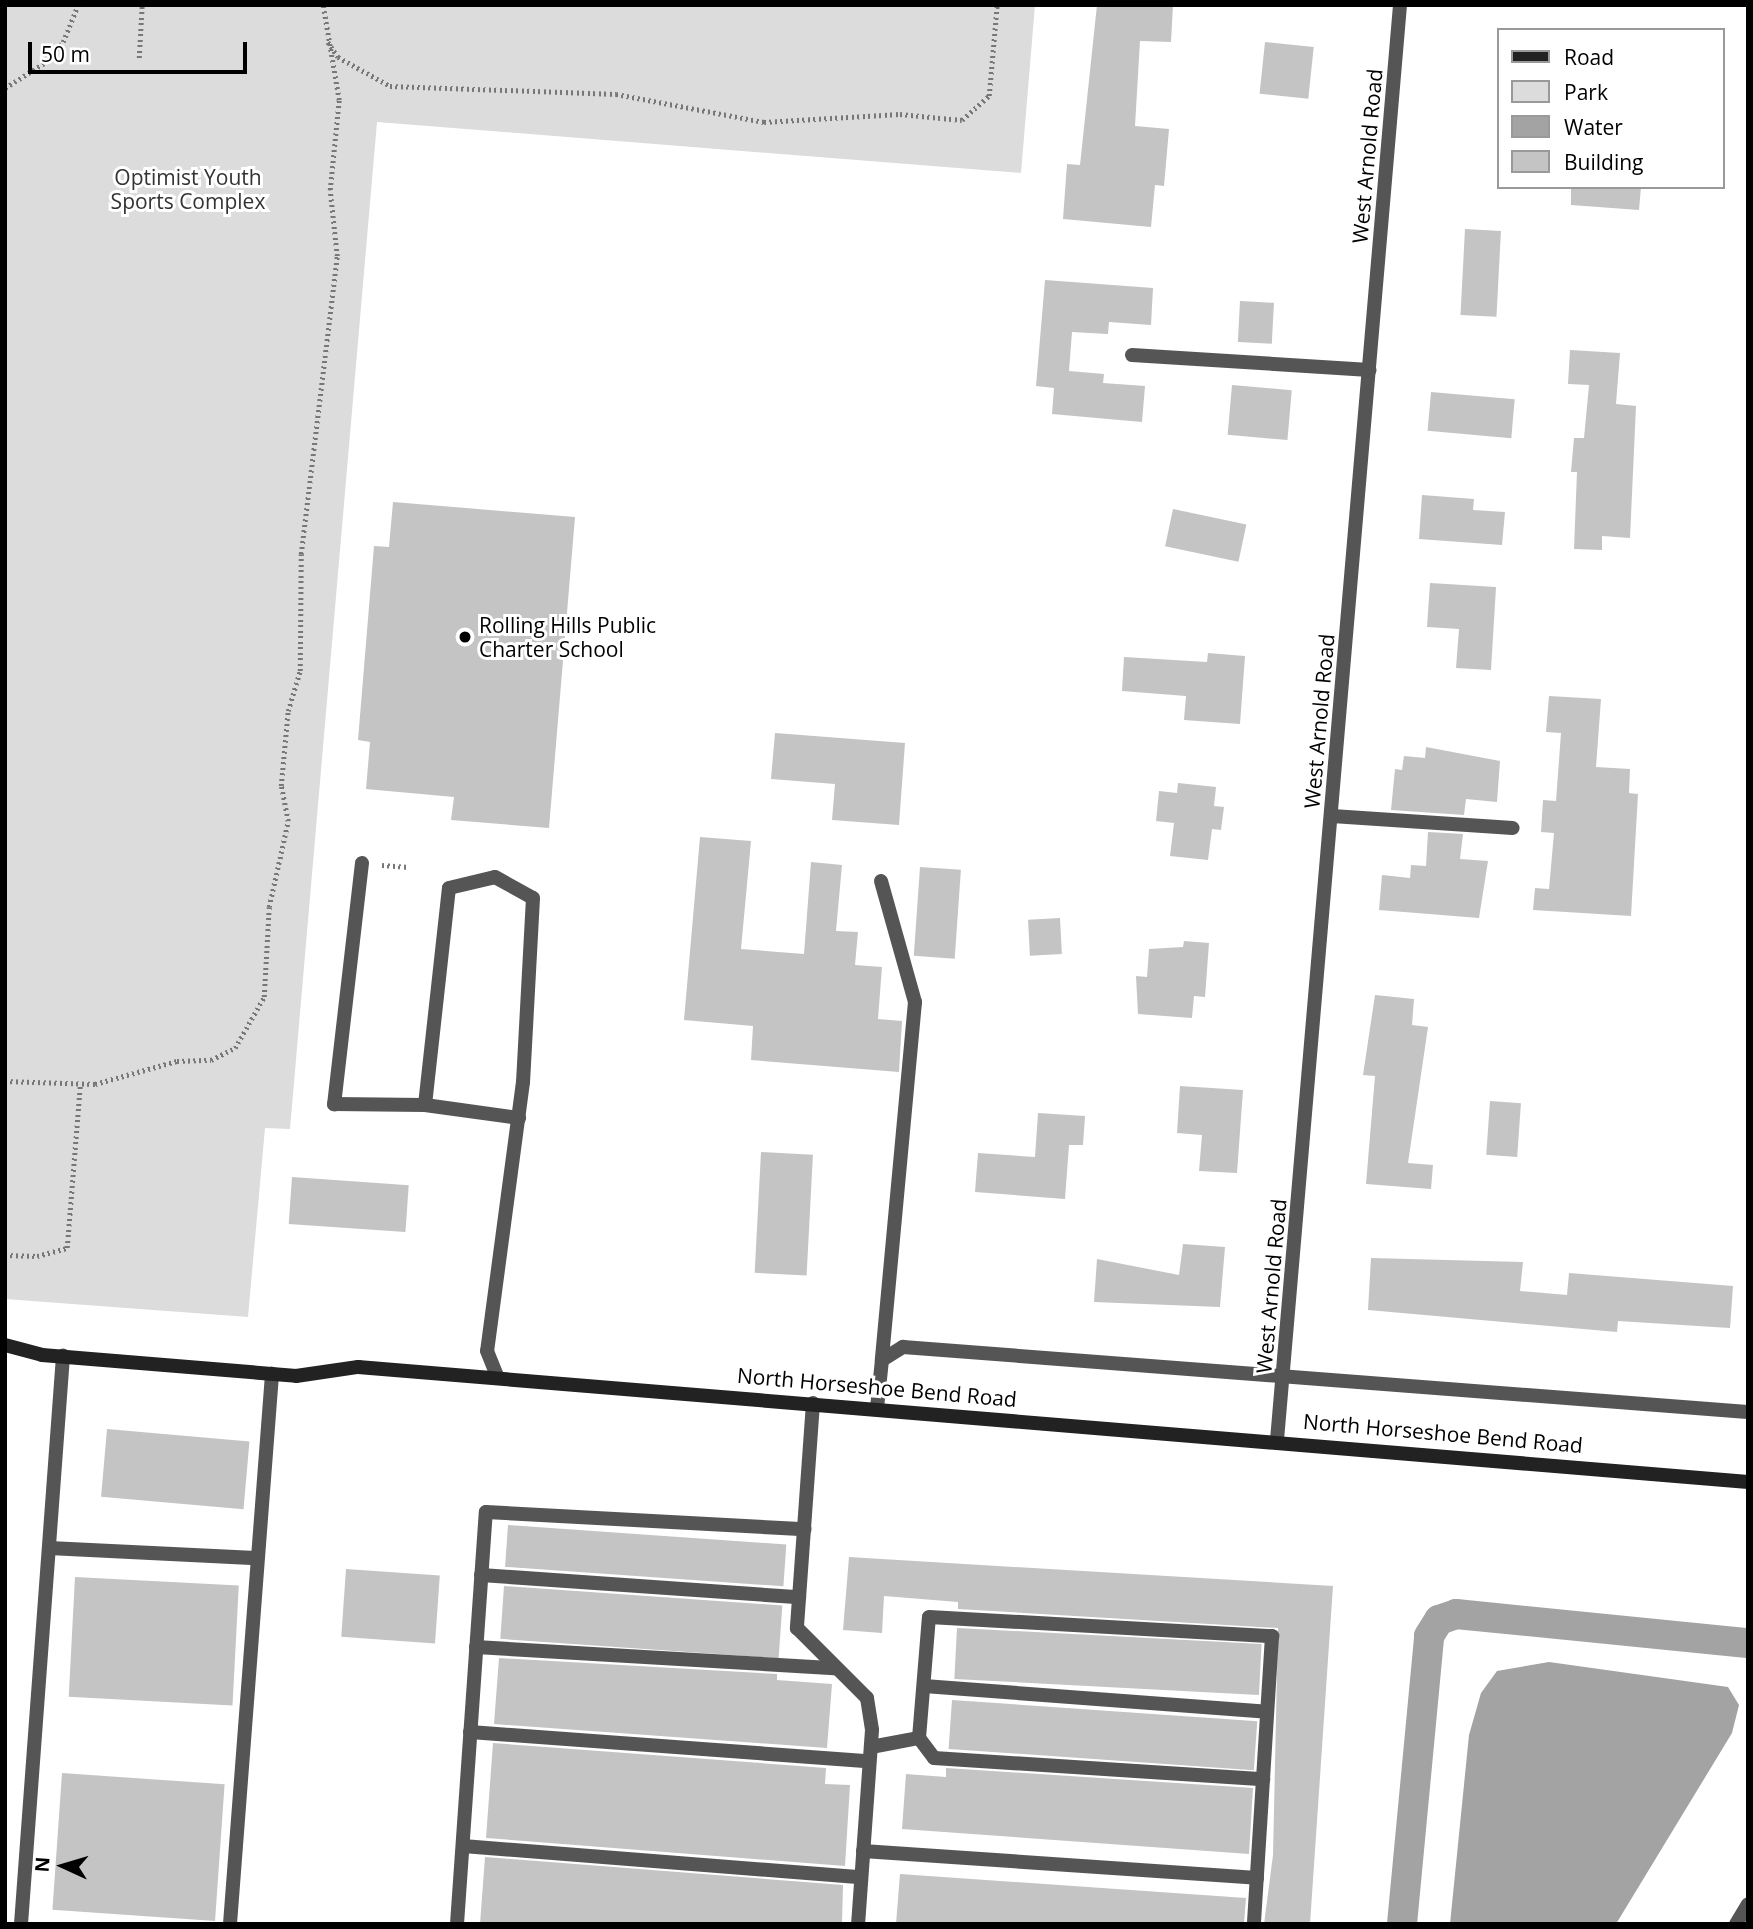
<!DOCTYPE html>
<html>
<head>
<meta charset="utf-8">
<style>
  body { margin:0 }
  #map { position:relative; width:1753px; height:1929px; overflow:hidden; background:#fff; font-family:"Open Sans",sans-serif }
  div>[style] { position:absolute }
  .green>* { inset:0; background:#dcdcdc }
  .water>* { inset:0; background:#a3a3a3 }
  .canal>* { height:30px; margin:-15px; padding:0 15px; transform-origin:15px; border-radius:15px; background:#a3a3a3 }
  .building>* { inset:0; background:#c4c4c4; transform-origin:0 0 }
  .path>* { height:4.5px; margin-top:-2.25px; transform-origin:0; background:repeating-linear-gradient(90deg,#777 0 2px,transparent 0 5.5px) }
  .lane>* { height:14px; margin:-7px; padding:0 7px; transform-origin:7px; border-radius:7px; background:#555 }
  .street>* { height:14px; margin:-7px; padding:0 7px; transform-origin:7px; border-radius:7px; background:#555 }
  .secondary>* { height:14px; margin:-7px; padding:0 7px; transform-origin:7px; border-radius:7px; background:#222 }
  .dots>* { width:19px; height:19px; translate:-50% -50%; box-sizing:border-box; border:4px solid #fff; border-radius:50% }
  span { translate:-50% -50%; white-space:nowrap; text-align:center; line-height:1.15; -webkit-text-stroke:6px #fff; paint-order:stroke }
  .street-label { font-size:21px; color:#000 }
  .park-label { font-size:21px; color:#333 }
  .poi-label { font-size:21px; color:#000 }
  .left { translate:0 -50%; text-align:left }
  .frame { position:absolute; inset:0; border:7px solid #000; pointer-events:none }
  .legend { position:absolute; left:1497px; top:28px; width:228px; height:161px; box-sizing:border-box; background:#fff; border:2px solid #999; margin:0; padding:9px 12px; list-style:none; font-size:21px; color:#000 }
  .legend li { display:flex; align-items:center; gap:14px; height:35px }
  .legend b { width:35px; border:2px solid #999 }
  .north { position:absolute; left:28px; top:1831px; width:70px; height:70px; -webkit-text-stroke:5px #fff; paint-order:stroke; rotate:274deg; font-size:19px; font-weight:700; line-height:28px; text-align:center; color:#000 }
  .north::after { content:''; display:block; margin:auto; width:24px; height:32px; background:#000; clip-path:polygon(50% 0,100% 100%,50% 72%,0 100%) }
  .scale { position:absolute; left:28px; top:42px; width:219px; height:32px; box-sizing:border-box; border:4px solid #000; border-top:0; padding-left:9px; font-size:21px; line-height:24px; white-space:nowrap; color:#000; -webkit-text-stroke:5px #fff; paint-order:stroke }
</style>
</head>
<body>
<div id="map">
  <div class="green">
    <div style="clip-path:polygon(5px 5px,1035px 5px,1021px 173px,377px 122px,290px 1129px,265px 1128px,248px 1317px,5px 1299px)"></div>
  </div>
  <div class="water">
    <div style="clip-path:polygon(1549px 1662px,1728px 1687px,1739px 1705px,1732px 1733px,1616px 1924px,1450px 1924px,1469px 1735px,1481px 1693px,1497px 1671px)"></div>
  </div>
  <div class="canal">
    <div style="left:1402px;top:1924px;width:289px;rotate:-84.6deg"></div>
    <div style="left:1429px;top:1636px;width:19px;rotate:-58deg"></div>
    <div style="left:1439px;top:1620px;width:18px;rotate:-19deg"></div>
    <div style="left:1456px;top:1614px;width:293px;rotate:5.7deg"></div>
  </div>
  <div class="building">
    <div style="clip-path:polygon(1097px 5px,1173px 5px,1171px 42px,1140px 41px,1135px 126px,1169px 129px,1164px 186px,1155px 185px,1151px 227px,1063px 219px,1067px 164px,1080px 165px)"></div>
    <div style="left:1265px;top:42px;width:49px;height:52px;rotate:6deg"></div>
    <div style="clip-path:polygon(1571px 187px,1641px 187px,1639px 210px,1571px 205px)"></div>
    <div style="left:1465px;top:229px;width:36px;height:86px;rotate:3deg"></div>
    <div style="clip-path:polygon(1045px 280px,1153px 288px,1151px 325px,1109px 322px,1108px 334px,1072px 332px,1069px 371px,1104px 374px,1103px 383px,1145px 386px,1142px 422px,1052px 414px,1054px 388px,1036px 386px)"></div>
    <div style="left:1240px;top:301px;width:34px;height:41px;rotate:3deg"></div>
    <div style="clip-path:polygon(1570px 350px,1620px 353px,1616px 404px,1636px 406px,1630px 538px,1602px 536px,1602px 550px,1574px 549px,1577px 472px,1571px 472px,1574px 438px,1584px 438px,1589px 385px,1568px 384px)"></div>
    <div style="left:1232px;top:385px;width:60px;height:50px;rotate:5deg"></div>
    <div style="left:1431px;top:392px;width:84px;height:39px;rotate:5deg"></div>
    <div style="clip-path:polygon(1422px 495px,1474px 499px,1473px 510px,1505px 512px,1502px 545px,1419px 539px)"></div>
    <div style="clip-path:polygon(393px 502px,575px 517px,549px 828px,451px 820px,454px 797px,366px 789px,370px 742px,358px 740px,374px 546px,389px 547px)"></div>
    <div style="left:1173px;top:509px;width:75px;height:38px;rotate:12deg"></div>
    <div style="clip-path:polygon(1430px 583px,1496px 587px,1491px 670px,1456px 668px,1459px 629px,1427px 627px)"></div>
    <div style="clip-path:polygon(1208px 653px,1245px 656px,1240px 724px,1184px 720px,1186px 696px,1122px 691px,1124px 657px,1207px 662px)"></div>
    <div style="clip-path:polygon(1549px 696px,1601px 699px,1596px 767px,1630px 769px,1629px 793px,1638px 794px,1631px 916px,1533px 910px,1535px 888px,1549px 889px,1554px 833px,1541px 832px,1543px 800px,1556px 801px,1561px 733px,1546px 732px)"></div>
    <div style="clip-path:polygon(775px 733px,905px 743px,899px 825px,832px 820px,835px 784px,771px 779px)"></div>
    <div style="clip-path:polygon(1426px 747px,1500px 761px,1497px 802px,1466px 799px,1464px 815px,1391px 810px,1395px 769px,1402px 770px,1404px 756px,1425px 758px)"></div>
    <div style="clip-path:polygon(1178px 783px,1216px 787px,1214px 806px,1224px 807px,1221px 830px,1212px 829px,1208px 860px,1170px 856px,1174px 823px,1156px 821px,1159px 791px,1177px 793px)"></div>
    <div style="clip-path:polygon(1428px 832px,1463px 834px,1460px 859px,1488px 861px,1479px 918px,1379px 910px,1382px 875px,1410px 878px,1411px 865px,1426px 866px)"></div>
    <div style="clip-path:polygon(700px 837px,751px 841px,741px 949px,804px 954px,811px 862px,842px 865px,836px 931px,858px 932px,855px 965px,882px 967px,878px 1019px,902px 1021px,899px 1072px,751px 1060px,753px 1026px,684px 1020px)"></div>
    <div style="left:920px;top:867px;width:41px;height:89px;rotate:4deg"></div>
    <div style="left:1060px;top:918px;width:36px;height:32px;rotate:87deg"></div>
    <div style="clip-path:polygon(1184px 941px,1209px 943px,1205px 997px,1194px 996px,1192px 1018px,1138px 1014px,1136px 976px,1147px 977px,1149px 949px,1183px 947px)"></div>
    <div style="clip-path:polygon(1375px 995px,1414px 999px,1412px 1025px,1428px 1027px,1408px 1163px,1433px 1165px,1431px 1189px,1366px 1184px,1375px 1076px,1363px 1075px)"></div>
    <div style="clip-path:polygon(1180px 1086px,1243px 1090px,1237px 1173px,1199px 1171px,1202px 1135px,1177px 1133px)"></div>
    <div style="left:1490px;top:1101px;width:31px;height:54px;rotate:4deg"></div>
    <div style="clip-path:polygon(1038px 1113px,1085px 1116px,1083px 1145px,1069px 1145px,1065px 1199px,975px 1192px,978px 1153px,1035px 1157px)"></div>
    <div style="left:761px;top:1152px;width:52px;height:121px;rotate:3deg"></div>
    <div style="left:292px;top:1177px;width:117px;height:47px;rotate:4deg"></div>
    <div style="clip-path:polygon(1183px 1244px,1225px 1247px,1220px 1307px,1094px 1302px,1097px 1259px,1179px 1275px)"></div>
    <div style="clip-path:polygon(1371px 1258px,1523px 1262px,1520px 1291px,1567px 1295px,1569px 1273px,1733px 1286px,1730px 1328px,1618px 1321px,1617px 1332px,1368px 1310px)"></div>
    <div style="left:107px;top:1429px;width:143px;height:68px;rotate:5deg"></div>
    <div style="left:508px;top:1525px;width:279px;height:42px;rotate:4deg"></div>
    <div style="clip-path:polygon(849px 1557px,1333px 1586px,1310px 1924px,1264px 1924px,1273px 1855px,1278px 1628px,958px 1609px,958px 1602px,884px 1596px,882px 1633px,843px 1630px)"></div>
    <div style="left:346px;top:1569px;width:94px;height:68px;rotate:4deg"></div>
    <div style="left:75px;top:1577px;width:164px;height:120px;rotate:3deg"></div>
    <div style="left:504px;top:1586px;width:279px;height:53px;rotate:4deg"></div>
    <div style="left:957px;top:1628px;width:305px;height:51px;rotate:3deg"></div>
    <div style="clip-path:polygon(499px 1658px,777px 1674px,777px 1680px,832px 1684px,827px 1748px,494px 1724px)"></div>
    <div style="left:952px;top:1700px;width:306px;height:49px;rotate:4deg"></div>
    <div style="clip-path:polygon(493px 1743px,826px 1768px,825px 1784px,850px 1785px,845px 1866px,486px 1838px)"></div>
    <div style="clip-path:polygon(946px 1768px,1253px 1788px,1249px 1854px,902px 1829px,906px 1774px,946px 1777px)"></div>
    <div style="left:62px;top:1773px;width:163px;height:137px;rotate:4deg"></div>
    <div style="clip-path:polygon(485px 1857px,843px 1885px,842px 1924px,480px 1924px)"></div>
    <div style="clip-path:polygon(900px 1874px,1246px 1898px,1244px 1924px,896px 1924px)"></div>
  </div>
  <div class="path">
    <div style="left:328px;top:42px;width:18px;rotate:56deg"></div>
    <div style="left:338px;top:57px;width:60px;rotate:29.1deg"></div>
    <div style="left:390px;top:86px;width:226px;rotate:2deg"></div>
    <div style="left:616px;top:94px;width:151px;rotate:10.7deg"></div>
    <div style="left:764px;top:122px;width:136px;rotate:-3.4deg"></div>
    <div style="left:900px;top:114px;width:62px;rotate:5.5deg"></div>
    <div style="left:962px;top:120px;width:36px;rotate:-42deg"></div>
    <div style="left:989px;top:96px;width:91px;rotate:-85deg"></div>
    <div style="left:139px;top:58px;width:53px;rotate:-86.8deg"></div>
    <div style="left:5px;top:88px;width:49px;rotate:-32.4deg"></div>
    <div style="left:46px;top:62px;width:26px;rotate:-50deg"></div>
    <div style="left:63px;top:42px;width:40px;rotate:-68deg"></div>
    <div style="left:382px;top:865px;width:27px;rotate:4deg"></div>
    <div style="left:5px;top:1081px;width:90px;rotate:1.9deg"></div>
    <div style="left:95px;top:1084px;width:85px;rotate:-15.7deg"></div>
    <div style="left:177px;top:1061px;width:34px;rotate:-2deg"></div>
    <div style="left:211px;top:1060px;width:27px;rotate:-27deg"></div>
    <div style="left:235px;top:1048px;width:59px;rotate:-60.4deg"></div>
    <div style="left:264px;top:997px;width:90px;rotate:-86.8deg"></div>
    <div style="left:269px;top:907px;width:88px;rotate:-77.5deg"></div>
    <div style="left:288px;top:821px;width:36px;rotate:-101deg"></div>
    <div style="left:281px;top:786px;width:75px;rotate:-84.7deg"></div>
    <div style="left:288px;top:711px;width:42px;rotate:-73.3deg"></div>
    <div style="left:300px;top:671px;width:117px;rotate:-89.5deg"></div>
    <div style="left:301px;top:554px;width:300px;rotate:-83.1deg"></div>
    <div style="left:337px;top:256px;width:66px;rotate:-96.1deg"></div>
    <div style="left:330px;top:190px;width:90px;rotate:-84.3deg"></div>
    <div style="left:339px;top:100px;width:96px;rotate:-99.6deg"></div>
    <div style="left:5px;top:1255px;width:32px;rotate:2deg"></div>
    <div style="left:37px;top:1256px;width:31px;rotate:-15deg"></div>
    <div style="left:67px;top:1248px;width:164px;rotate:-85.4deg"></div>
  </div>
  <div class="lane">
    <div style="left:1132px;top:355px;width:238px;rotate:3.6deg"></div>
    <div style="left:1332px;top:816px;width:181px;rotate:3.8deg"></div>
    <div style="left:362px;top:863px;width:243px;rotate:96.6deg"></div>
    <div style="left:334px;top:1104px;width:91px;rotate:0.6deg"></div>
    <div style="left:425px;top:1105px;width:95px;rotate:7.9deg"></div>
    <div style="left:881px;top:881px;width:126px;rotate:74.3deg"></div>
    <div style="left:915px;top:1002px;width:360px;rotate:95.3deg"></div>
    <div style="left:425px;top:1105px;width:218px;rotate:-83.7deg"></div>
    <div style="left:449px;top:888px;width:47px;rotate:-13.4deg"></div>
    <div style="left:495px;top:877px;width:43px;rotate:28.9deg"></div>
    <div style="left:533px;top:898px;width:184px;rotate:93.1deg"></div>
    <div style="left:523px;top:1082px;width:271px;rotate:97.6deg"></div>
    <div style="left:487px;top:1351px;width:29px;rotate:68deg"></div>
    <div style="left:813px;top:1403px;width:226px;rotate:94.1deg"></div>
    <div style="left:797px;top:1628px;width:99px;rotate:45deg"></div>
    <div style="left:867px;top:1698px;width:32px;rotate:81deg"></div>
    <div style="left:872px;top:1730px;width:195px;rotate:94.1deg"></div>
    <div style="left:877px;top:1408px;width:48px;rotate:-84.1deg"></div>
    <div style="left:882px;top:1360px;width:25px;rotate:-32deg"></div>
    <div style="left:903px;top:1347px;width:847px;rotate:4.4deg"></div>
    <div style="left:49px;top:1548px;width:208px;rotate:2.8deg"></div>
    <div style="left:481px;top:1575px;width:319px;rotate:4deg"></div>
    <div style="left:476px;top:1647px;width:359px;rotate:3.4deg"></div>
    <div style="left:924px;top:1686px;width:344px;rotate:4.3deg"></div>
    <div style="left:470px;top:1732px;width:399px;rotate:4.2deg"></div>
    <div style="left:919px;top:1738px;width:25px;rotate:53deg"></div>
    <div style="left:934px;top:1758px;width:330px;rotate:3.7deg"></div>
    <div style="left:871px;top:1747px;width:49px;rotate:-10.6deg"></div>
    <div style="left:919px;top:1738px;width:121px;rotate:-85.3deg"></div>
    <div style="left:929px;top:1617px;width:344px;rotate:3.2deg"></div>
    <div style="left:1272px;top:1636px;width:289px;rotate:93.6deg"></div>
    <div style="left:463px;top:1846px;width:399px;rotate:4.5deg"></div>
    <div style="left:863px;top:1851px;width:395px;rotate:3.9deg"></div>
    <div style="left:21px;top:1924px;width:570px;rotate:-85.77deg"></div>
    <div style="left:230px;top:1924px;width:552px;rotate:-85.63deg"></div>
    <div style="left:457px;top:1924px;width:413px;rotate:-86deg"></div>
    <div style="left:486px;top:1512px;width:319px;rotate:3.1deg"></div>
    <div style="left:1736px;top:1924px;width:23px;rotate:-59deg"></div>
  </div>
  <div class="street">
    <div style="left:1277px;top:1440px;width:1440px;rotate:-85.1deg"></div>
  </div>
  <div class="secondary">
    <div style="left:5px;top:1345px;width:38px;rotate:15deg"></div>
    <div style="left:42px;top:1355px;width:255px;rotate:4.7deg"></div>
    <div style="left:296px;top:1376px;width:63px;rotate:-8.3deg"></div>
    <div style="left:358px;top:1367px;width:1395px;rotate:4.73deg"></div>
  </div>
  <div class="dots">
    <div style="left:465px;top:637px;background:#000"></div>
  </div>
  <div class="street-label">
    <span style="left:1367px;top:156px;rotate:-85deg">West Arnold Road</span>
    <span style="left:1319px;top:721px;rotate:-85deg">West Arnold Road</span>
    <span style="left:1271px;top:1286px;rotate:-85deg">West Arnold Road</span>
    <span style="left:877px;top:1387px;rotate:5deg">North Horseshoe Bend Road</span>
    <span style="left:1443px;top:1433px;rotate:5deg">North Horseshoe Bend Road</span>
  </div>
  <div class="park-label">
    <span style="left:188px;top:189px">Optimist Youth<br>Sports Complex</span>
  </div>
  <div class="poi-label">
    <span class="left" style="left:479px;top:637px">Rolling Hills Public<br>Charter School</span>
  </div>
  <div class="frame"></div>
  <ul class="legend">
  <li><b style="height:9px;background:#222"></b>Road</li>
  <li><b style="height:19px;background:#dcdcdc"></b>Park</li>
  <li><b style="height:19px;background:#a3a3a3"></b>Water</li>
  <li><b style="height:19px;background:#c4c4c4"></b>Building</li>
  </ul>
  <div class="north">N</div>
  <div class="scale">50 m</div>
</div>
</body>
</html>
